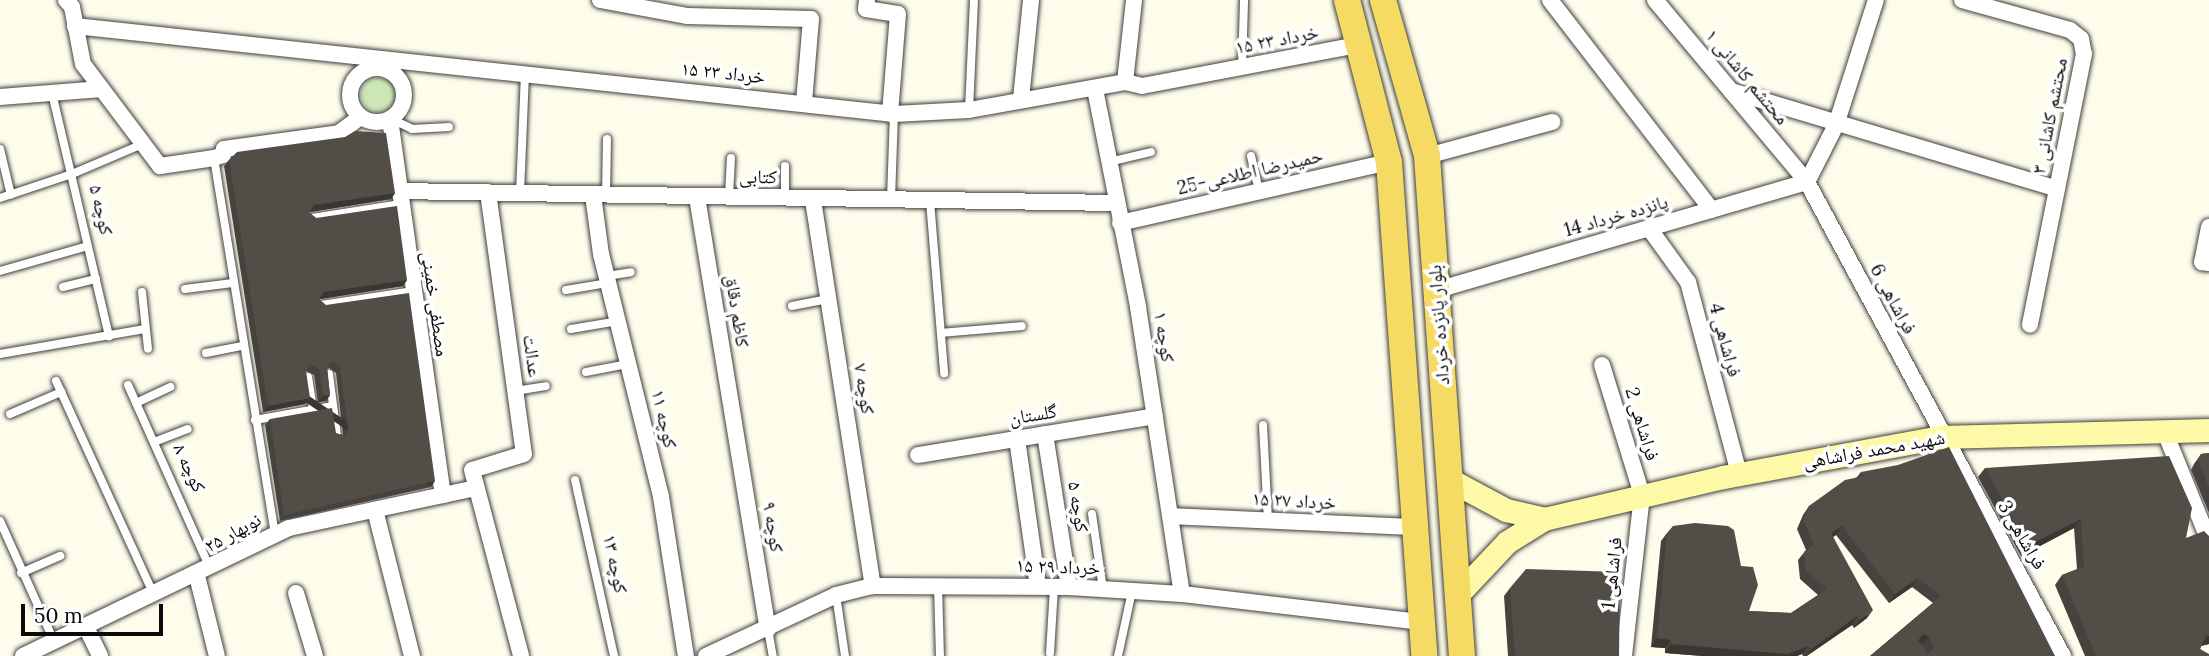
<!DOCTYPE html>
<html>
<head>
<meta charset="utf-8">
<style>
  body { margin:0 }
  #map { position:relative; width:2209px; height:656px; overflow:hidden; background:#fefcea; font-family:Lora,"Noto Naskh Arabic",serif }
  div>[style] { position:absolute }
  .green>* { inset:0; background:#cce7b5 }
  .round { border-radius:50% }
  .roads { filter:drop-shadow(0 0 2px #3e3e3e) drop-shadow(0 0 2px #3e3e3e) }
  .lane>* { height:8px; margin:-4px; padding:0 4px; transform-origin:4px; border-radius:4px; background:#fff }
  .street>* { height:16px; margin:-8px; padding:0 8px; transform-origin:8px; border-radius:8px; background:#fff }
  .street>.ring { margin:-8px; padding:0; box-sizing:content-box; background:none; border:16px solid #fff; border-radius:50% }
  .secondary>* { height:23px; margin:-11.5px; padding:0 11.5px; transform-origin:11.5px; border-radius:11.5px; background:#fdf9a6 }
  .primary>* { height:26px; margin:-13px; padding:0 13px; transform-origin:13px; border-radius:13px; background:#f5db63 }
  .wall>* { inset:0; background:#47423e }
  .shaded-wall>* { inset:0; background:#3a3632; transform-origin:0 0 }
  .building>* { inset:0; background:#534d48 }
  span { translate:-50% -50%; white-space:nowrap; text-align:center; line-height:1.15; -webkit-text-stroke:7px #fff; paint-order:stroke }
  .street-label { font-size:19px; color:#0b0b0b }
  .scale { position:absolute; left:21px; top:604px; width:142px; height:32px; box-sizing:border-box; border:4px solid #0b0b0b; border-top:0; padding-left:9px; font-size:21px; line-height:24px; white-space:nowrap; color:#0b0b0b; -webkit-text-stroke:5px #fff; paint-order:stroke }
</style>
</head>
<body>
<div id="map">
  <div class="green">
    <div class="round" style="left:361px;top:78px;width:34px;height:34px"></div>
  </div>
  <div class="roads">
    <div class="lane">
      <div style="left:1242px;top:69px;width:69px;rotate:-88.3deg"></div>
      <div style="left:52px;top:93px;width:250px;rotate:76.8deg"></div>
      <div style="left:969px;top:110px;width:110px;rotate:-87.4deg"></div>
      <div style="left:391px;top:119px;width:23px;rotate:25deg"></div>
      <div style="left:412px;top:129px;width:37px;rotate:-3deg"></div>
      <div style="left:0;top:149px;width:47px;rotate:76.6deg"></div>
      <div style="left:1251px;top:156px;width:37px;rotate:77deg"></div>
      <div style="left:214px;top:158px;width:381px;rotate:80.8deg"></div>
      <div style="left:1109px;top:162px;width:43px;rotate:-13.4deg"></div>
      <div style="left:520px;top:193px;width:120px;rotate:-87.6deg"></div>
      <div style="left:606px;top:195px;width:56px;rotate:-89deg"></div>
      <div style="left:729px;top:196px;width:38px;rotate:-87deg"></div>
      <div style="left:0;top:198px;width:76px;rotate:-18.4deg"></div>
      <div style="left:72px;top:174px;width:79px;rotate:-23deg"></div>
      <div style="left:785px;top:198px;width:32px;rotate:-90deg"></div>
      <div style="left:891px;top:199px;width:85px;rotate:-88deg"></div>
      <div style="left:930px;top:201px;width:173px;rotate:85.3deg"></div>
      <div style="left:311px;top:218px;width:90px;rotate:-8.9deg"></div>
      <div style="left:0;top:271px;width:91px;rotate:-15.9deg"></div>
      <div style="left:607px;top:276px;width:24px;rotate:-9deg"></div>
      <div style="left:63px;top:287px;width:34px;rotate:-14deg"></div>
      <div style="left:185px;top:289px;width:48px;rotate:-7.1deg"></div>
      <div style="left:566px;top:290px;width:43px;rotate:-9.5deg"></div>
      <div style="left:142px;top:292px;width:57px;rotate:84deg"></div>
      <div style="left:321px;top:305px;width:92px;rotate:-8.7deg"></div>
      <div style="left:792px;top:306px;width:38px;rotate:-11deg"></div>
      <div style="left:571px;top:329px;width:49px;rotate:-9.5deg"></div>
      <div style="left:941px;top:333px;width:81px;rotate:-4.9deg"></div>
      <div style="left:206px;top:353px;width:37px;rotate:-11deg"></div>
      <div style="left:0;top:354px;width:147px;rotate:-9.8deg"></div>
      <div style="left:586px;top:372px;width:43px;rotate:-10.8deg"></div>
      <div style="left:329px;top:374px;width:63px;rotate:82.6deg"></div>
      <div style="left:308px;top:377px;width:33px;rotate:81deg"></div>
      <div style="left:56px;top:381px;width:235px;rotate:65.4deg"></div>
      <div style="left:128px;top:385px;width:201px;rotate:65.9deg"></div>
      <div style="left:515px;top:391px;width:31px;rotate:-9deg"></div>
      <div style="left:136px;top:403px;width:38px;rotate:-25deg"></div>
      <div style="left:10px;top:414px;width:56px;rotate:-23.3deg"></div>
      <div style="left:255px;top:420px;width:79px;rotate:-10.2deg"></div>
      <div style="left:1263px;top:425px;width:95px;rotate:87deg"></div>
      <div style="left:154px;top:442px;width:36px;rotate:-21deg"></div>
      <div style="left:575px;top:480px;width:180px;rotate:77.5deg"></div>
      <div style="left:1092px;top:514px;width:76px;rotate:81.7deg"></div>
      <div style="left:0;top:521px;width:132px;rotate:65.8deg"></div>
      <div style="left:21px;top:573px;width:43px;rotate:-23.6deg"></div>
      <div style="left:938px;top:586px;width:70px;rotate:88.4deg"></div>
      <div style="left:836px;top:595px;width:62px;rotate:81.6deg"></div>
      <div style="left:768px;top:629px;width:27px;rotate:80deg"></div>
      <div style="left:1050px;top:653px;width:66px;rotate:-86.5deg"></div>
      <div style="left:1118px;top:656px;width:66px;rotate:-77.8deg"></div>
    </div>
    <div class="street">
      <div style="left:66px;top:0;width:9px;rotate:49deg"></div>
      <div style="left:72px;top:7px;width:58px;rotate:79.1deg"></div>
      <div style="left:83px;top:64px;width:128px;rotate:53deg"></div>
      <div style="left:160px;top:166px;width:55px;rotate:-8.4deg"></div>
      <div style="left:214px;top:158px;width:9px;rotate:-18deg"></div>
      <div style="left:223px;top:155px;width:6px;rotate:-81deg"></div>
      <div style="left:224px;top:149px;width:116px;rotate:-7.9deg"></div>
      <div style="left:339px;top:133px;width:26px;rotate:-37deg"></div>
      <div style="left:600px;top:0;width:88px;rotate:10.4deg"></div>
      <div style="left:687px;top:16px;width:124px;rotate:1.4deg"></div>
      <div style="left:811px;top:19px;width:84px;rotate:94.8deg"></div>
      <div style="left:867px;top:0;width:9px;rotate:96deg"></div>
      <div style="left:866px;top:9px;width:32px;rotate:9deg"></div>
      <div style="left:898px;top:14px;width:100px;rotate:94.6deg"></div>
      <div style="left:1550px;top:0;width:265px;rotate:52.4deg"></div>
      <div style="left:1655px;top:0;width:237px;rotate:50.1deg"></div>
      <div style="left:1807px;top:182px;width:539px;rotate:61.63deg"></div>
      <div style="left:1962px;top:0;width:112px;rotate:15.5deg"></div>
      <div style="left:2070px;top:30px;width:14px;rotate:39deg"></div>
      <div style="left:2081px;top:39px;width:15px;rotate:79deg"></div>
      <div style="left:2084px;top:54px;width:276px;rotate:101.3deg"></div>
      <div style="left:75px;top:26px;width:824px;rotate:6.13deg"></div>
      <div style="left:894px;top:114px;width:75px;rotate:-3.1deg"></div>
      <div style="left:969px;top:110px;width:158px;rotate:-10.2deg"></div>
      <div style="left:1125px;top:82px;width:17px;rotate:13deg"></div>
      <div style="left:1142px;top:86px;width:224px;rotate:-10.8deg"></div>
      <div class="ring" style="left:350px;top:68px;width:38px;height:38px"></div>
      <div style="left:1125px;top:82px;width:82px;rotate:-83.7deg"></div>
      <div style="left:1095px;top:89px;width:222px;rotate:78.8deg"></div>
      <div style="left:1138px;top:307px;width:290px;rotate:81.3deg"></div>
      <div style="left:1731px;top:91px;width:340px;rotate:16.7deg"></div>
      <div style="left:0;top:97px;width:102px;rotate:-4.5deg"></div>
      <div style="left:1021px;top:99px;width:100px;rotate:-84.2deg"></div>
      <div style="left:390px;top:119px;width:380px;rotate:82deg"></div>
      <div style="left:1427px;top:156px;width:130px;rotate:-15.2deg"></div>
      <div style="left:1807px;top:182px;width:64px;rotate:-63deg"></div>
      <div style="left:1836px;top:125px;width:131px;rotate:-72.3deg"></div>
      <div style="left:398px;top:191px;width:718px;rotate:0.96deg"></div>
      <div style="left:488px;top:192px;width:264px;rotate:82.2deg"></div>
      <div style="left:524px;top:454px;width:54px;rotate:162.9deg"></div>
      <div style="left:472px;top:470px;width:192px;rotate:75.2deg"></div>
      <div style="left:593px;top:195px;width:60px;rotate:82.3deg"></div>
      <div style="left:601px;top:254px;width:250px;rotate:76.1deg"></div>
      <div style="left:661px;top:497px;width:161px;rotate:81.1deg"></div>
      <div style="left:697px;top:197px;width:438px;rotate:80.7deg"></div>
      <div style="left:813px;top:200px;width:391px;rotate:81.2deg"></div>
      <div style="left:1120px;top:223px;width:276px;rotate:-12.8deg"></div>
      <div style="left:2209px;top:227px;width:36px;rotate:101deg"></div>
      <div style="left:2202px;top:262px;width:7px;rotate:8deg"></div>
      <div style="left:1649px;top:228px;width:67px;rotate:54.2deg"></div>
      <div style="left:1688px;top:282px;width:199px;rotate:75.1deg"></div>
      <div style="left:1437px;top:290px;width:385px;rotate:-16.3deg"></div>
      <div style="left:1602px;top:365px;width:136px;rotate:72.9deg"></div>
      <div style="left:1642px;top:495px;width:162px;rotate:96.4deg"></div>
      <div style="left:2164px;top:430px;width:120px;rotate:67.9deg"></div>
      <div style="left:1045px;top:434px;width:155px;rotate:81.1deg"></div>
      <div style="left:1017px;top:439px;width:148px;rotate:81.9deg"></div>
      <div style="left:918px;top:455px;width:240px;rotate:-9.3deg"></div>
      <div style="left:375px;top:510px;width:151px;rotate:75.8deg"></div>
      <div style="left:1171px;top:516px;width:244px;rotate:2.6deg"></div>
      <div style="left:197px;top:576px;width:82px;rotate:76deg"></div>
      <div style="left:296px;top:593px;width:66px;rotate:73.2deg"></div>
      <div style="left:86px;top:627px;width:32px;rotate:64deg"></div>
      <div style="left:23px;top:656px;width:295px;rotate:-25.7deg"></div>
      <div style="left:289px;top:528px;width:191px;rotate:-12.1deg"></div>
      <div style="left:706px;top:656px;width:144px;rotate:-25.1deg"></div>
      <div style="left:836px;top:595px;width:38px;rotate:-14deg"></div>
      <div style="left:873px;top:586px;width:196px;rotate:0.3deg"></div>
      <div style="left:1069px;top:587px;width:113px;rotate:3.5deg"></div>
      <div style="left:1182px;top:594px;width:242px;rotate:6.7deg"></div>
    </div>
    <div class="secondary">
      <div style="left:1450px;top:480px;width:64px;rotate:28.2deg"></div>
      <div style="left:1506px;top:510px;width:39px;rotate:13deg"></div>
      <div style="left:1458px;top:594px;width:71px;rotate:-46.7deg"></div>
      <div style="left:1507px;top:542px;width:44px;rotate:-31.9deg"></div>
      <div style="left:1544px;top:519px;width:184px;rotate:-13.2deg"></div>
      <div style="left:1723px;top:477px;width:223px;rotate:-10.4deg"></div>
      <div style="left:1942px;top:437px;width:267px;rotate:-1.5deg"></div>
    </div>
    <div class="primary">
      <div style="left:1347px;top:0;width:167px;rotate:75.5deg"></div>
      <div style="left:1389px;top:162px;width:495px;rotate:85.9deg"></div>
      <div style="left:1383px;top:0;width:162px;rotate:74.2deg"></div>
      <div style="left:1427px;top:156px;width:501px;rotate:86deg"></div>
    </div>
  </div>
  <div class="wall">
    <div style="clip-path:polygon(229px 160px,395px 193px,391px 199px,310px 212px,309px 213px,407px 280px,403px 286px,320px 299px,319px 300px,431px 487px,280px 521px,265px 425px,270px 419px,343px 435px,336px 373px,329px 368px,327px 369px,330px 395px,326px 401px,318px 402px,314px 375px,306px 371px,305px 404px,263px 412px,224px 166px)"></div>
    <div style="clip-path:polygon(2209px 453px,2209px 513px,2191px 470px,2194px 464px,2201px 454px)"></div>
    <div style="clip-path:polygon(1985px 468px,2186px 538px,2209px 536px,2209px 644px,2201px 646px,2200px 649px,2209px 656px,2085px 656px,2055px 585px,2062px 575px,2077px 569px,2074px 528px,2021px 556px,1978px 477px)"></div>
    <div style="clip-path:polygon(1861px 472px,2055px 656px,1870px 656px,1933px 603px,1912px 587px,1889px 603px,1836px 535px,1833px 537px,1867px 618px,1854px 628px,1852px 625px,1807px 656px,1803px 656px,1802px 654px,1797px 656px,1703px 656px,1665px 653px,1665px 648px,1651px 647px,1661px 541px,1667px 533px,1749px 611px,1791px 613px,1818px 595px,1800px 579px,1798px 560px,1806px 550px,1797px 529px,1803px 515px,1809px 506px,1857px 477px)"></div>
    <div style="clip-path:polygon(1510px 588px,1619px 656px,1508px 656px,1504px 596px)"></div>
  </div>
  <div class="shaded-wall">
    <div style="clip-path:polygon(395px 193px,391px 199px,310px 212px,314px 205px)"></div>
    <div style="clip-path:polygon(407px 280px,403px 286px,320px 299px,314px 305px,324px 292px)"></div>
    <div style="clip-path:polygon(330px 395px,326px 401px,318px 402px,323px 396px)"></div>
    <div style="clip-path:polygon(310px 398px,305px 404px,263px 412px,268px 406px)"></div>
    <div style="left:435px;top:481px;width:7px;height:155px;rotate:124deg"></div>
    <div style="clip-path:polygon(2081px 519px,2074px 528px,2021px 556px,2027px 546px)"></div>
    <div style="clip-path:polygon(1842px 526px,1836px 535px,1825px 542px,1831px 533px)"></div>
    <div style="clip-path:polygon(1918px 578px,1912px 587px,1889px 603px,1895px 594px)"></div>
    <div style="clip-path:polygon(1873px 610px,1867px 618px,1854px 628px,1860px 620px)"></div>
    <div style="clip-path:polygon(1857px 616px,1852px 625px,1806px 656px,1811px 649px)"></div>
    <div style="clip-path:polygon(1923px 634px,1929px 636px,1923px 644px,1917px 643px)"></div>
    <div style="clip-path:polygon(2206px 636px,2209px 636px,2209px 644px,2200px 646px)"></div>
    <div style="clip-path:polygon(1657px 638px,1671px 640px,1665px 648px,1651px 647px)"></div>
    <div style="clip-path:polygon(1671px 644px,1808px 646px,1802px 654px,1797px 656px,1703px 656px,1665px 653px)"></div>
  </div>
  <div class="building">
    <div style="clip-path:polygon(355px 131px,386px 133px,395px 193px,314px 205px,309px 212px,316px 218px,397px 206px,407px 280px,324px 292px,319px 299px,326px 305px,409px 293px,435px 481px,284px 515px,270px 419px,332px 408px,336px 433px,345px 436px,348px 429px,340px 367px,333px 361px,327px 366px,330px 395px,323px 396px,319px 369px,311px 365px,306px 371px,310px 398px,268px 406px,229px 160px,237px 152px,345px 137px)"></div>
    <div style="clip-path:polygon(evenodd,1949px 447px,2055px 656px,1870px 656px,1941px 596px,1918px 578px,1895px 594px,1842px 526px,1831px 533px,1873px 610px,1860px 620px,1857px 616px,1811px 649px,1808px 646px,1788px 654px,1671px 644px,1671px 640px,1657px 638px,1667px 533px,1673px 526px,1695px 523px,1728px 526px,1734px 530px,1741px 566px,1753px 567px,1758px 585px,1749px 611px,1791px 613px,1827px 589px,1806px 571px,1804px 552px,1814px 545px,1803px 520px,1809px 506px,1845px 480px,1864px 476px,1861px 472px,1898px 465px,1949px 447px,1923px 634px,1929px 636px,1934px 648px,1928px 654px,1918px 640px,1923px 634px)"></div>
    <div style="clip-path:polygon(2209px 453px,2209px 487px,2198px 460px,2201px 454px)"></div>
    <div style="clip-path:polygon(2169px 456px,2192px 508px,2186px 538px,2204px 531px,2209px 536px,2209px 636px,2206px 636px,2200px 649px,2209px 654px,2209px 656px,2096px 656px,2062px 575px,2084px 567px,2081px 519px,2027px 546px,1985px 468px)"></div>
    <div style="clip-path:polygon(1526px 569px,1620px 572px,1619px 656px,1515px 656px,1510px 588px)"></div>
  </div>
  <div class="street-label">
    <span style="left:1277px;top:40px;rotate:-11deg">۱۵ خرداد ۲۳</span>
    <span style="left:723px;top:73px;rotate:6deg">۱۵ خرداد ۲۳</span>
    <span style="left:1747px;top:77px;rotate:50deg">محتشم کاشانی ۱</span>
    <span style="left:2050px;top:116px;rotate:-79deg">محتشم کاشانی ۳</span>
    <span style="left:1250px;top:172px;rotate:-13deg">حمیدرضا اطلاعی-25</span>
    <span style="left:758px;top:177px;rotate:1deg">کتابی</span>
    <span style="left:101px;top:210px;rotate:77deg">کوچه ۵</span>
    <span style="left:1616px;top:216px;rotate:-16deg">پانزده خرداد 14</span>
    <span style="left:1893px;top:299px;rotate:62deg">فراشاهی 6</span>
    <span style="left:435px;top:304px;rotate:82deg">مصطفی خمینی</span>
    <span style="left:737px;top:311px;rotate:81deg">کاظم دقاق</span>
    <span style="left:1439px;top:325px;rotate:-94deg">بلوار پانزده خرداد</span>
    <span style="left:1164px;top:337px;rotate:81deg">کوچه ۱</span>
    <span style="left:1725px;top:340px;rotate:75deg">فراشاهی 4</span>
    <span style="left:532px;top:356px;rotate:82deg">عدالت</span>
    <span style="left:864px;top:389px;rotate:81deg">کوچه ۷</span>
    <span style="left:1033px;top:415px;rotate:-9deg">گلستان</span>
    <span style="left:664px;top:419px;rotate:77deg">کوچه ۱۱</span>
    <span style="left:1642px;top:424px;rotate:73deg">فراشاهی 2</span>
    <span style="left:1874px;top:450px;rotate:-10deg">شهید محمد فراشاهی</span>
    <span style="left:189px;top:468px;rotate:65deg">کوچه ۸</span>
    <span style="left:1294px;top:501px;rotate:3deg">۱۵ خرداد ۲۷</span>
    <span style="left:1078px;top:507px;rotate:81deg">کوچه ۵</span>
    <span style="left:773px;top:527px;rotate:81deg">کوچه ۹</span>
    <span style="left:233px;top:533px;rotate:-29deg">نوبهار ۲۵</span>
    <span style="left:2022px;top:535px;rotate:60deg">فراشاهی 3</span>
    <span style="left:615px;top:564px;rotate:78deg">کوچه ۱۳</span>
    <span style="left:1058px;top:567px;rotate:2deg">۱۵ خرداد ۲۹</span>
    <span style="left:1612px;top:573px;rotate:-84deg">فراشاهی 1</span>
  </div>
  <div class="scale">50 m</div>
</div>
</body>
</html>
